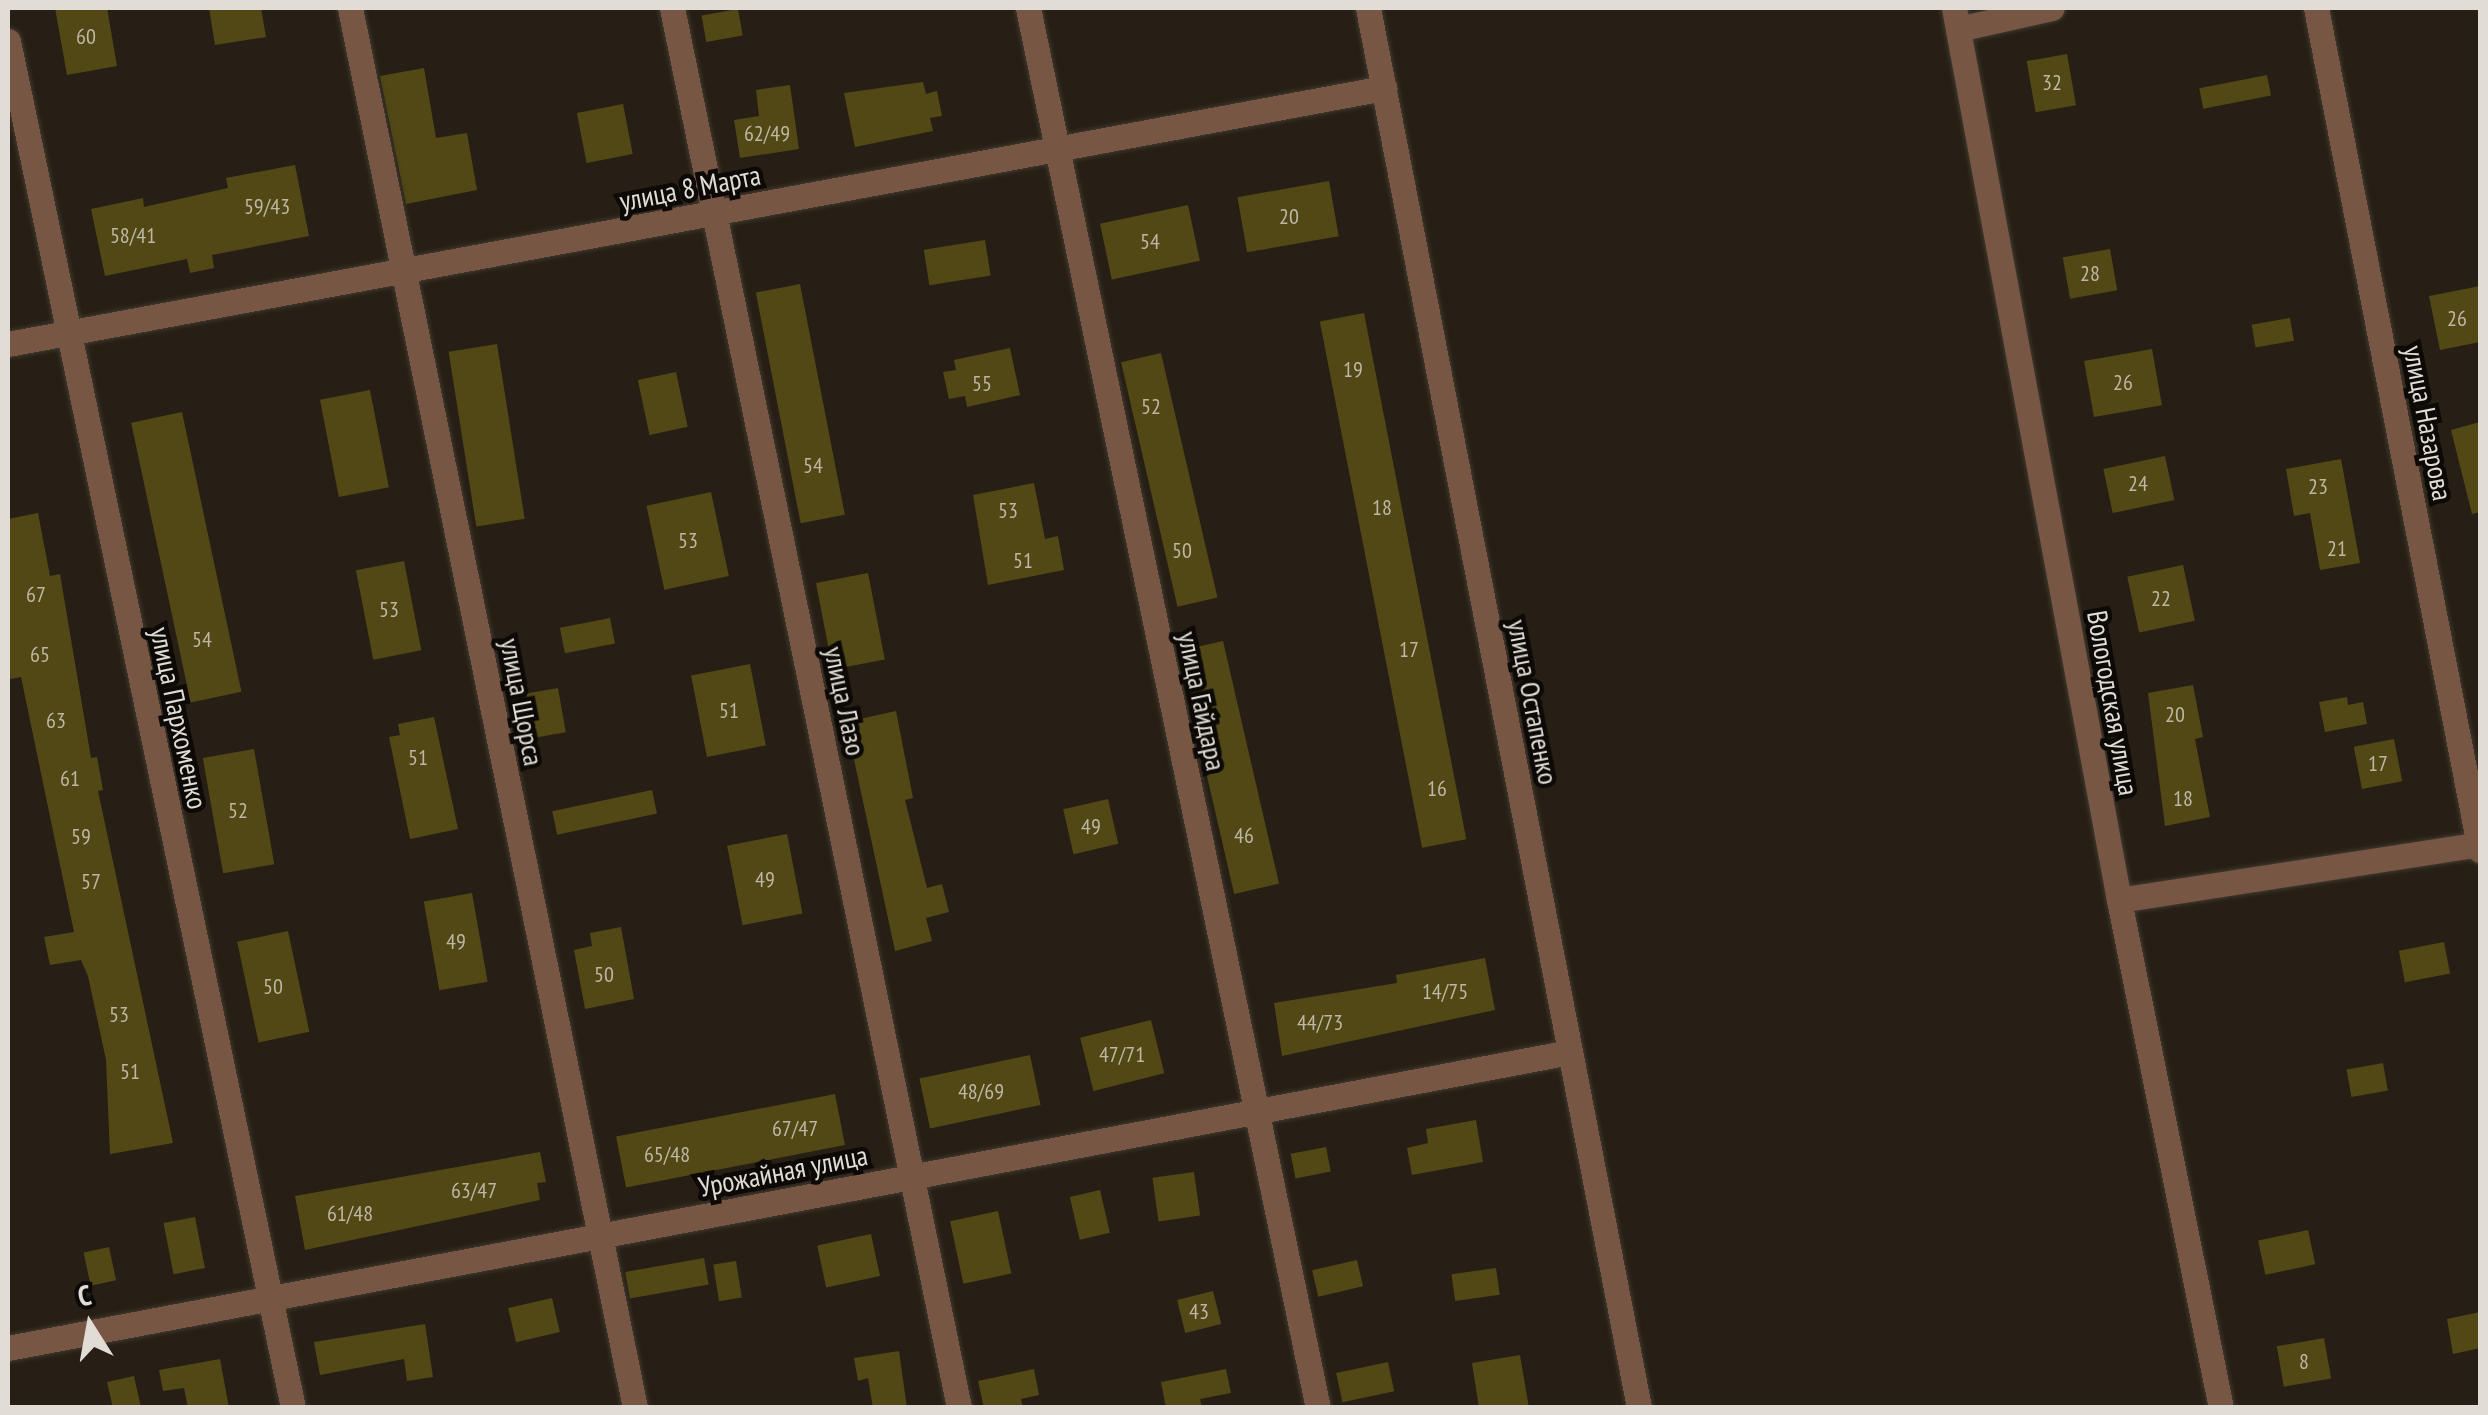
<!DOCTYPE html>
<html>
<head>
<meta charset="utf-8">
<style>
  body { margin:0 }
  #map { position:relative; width:2488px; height:1415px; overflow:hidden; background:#271f15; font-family:"PT Sans Narrow",sans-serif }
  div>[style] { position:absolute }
  .building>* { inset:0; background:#514815; transform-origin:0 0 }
  .roads { filter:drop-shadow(0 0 2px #413930) drop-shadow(0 0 2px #413930) }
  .street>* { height:25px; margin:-12.5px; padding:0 12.5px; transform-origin:12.5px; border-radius:12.5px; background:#775644 }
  span { translate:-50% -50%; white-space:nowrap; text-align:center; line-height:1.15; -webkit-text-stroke:9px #0d0906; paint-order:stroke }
  .number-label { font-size:22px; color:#bdb7a5 }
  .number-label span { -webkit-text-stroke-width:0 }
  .street-label { font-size:28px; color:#e1dcd5 }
  .frame { position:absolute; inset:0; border:10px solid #e1dcd5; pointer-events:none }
  .north { position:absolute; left:40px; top:1275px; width:100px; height:100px; -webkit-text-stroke:8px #0d0906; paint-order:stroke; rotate:349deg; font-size:28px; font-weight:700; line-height:40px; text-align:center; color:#e1dcd5 }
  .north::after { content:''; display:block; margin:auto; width:35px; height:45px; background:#e1dcd5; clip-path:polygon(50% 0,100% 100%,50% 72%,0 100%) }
</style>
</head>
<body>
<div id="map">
  <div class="building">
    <div style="clip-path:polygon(55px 8px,107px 8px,117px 66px,67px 75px)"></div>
    <div style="clip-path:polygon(209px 8px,261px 8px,266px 37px,215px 45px)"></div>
    <div style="left:738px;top:9px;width:27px;height:37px;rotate:80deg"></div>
    <div style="left:2067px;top:54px;width:52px;height:41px;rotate:80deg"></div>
    <div style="clip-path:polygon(424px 68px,436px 138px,467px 133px,477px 190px,406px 204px,380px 76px)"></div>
    <div style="left:2267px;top:75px;width:21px;height:69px;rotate:79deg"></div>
    <div style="clip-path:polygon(923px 82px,926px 94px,937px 91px,942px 116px,930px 118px,933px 131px,855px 147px,844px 93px)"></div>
    <div style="clip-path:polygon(790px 85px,799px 149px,740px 158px,734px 120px,759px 116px,756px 90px)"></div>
    <div style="left:623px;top:104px;width:51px;height:47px;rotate:79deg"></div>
    <div style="clip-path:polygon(295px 165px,309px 236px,212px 255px,214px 268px,190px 273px,187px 259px,105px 276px,91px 209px,143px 198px,144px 207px,228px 188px,226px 178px)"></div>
    <div style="left:1329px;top:181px;width:56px;height:93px;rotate:80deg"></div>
    <div style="left:1188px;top:205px;width:57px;height:90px;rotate:78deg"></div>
    <div style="left:985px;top:240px;width:36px;height:62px;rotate:81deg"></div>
    <div style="left:2110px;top:249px;width:42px;height:48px;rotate:80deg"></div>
    <div style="left:800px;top:284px;width:235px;height:45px;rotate:79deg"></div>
    <div style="clip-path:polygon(2480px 286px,2480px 342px,2440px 350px,2429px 296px)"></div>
    <div style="left:1364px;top:313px;width:536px;height:45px;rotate:79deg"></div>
    <div style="left:2290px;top:318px;width:23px;height:39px;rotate:80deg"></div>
    <div style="left:497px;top:344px;width:177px;height:49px;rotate:81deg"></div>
    <div style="clip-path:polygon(1010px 348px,1020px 395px,967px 407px,965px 396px,949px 399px,943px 372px,956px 370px,954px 360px)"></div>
    <div style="left:2152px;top:349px;width:57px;height:69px;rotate:80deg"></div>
    <div style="left:1161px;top:353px;width:251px;height:41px;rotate:77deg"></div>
    <div style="left:676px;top:372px;width:56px;height:39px;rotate:78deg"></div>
    <div style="left:370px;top:390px;width:99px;height:51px;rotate:79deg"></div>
    <div style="left:182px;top:412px;width:286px;height:52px;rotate:78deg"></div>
    <div style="clip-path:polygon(2480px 422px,2480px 512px,2472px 514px,2451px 430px)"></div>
    <div style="left:2165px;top:456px;width:45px;height:63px;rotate:78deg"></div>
    <div style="clip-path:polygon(2341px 459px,2360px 563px,2320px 570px,2310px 513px,2294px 516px,2286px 469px)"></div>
    <div style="clip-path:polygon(1034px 483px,1045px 539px,1058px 536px,1064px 570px,988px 585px,973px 495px)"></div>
    <div style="left:711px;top:492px;width:86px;height:66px;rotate:78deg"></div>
    <div style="clip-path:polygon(38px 513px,50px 576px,60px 574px,91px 758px,97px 757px,103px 790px,98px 791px,173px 1143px,110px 1154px,106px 1060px,88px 976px,81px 960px,50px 965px,44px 937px,74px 932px,21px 677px,10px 679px,8px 666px,8px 519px)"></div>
    <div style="left:404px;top:561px;width:91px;height:49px;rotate:79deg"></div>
    <div style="left:2183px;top:565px;width:57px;height:57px;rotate:78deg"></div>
    <div style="left:868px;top:573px;width:88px;height:53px;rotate:79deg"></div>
    <div style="left:610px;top:618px;width:26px;height:51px;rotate:79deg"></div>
    <div style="left:1223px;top:641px;width:249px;height:46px;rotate:77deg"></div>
    <div style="left:750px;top:664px;width:83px;height:60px;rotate:79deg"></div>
    <div style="clip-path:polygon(2193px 685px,2203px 737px,2195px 739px,2210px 817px,2165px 826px,2148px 693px)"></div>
    <div style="left:558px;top:688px;width:45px;height:32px;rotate:80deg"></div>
    <div style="clip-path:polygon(2347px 697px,2348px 705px,2363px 702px,2367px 724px,2325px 732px,2319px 702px)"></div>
    <div style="clip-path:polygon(896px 711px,913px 798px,905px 800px,927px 888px,942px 884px,949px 912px,926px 918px,932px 941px,895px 951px,846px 722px)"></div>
    <div style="clip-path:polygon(434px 717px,458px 829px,410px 839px,389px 737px,400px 735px,398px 724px)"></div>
    <div style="left:2394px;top:739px;width:43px;height:41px;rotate:79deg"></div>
    <div style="left:254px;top:749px;width:117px;height:52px;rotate:80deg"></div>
    <div style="left:652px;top:790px;width:24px;height:102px;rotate:78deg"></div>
    <div style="left:1108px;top:799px;width:46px;height:46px;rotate:77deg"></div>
    <div style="left:787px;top:834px;width:81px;height:61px;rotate:79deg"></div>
    <div style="left:472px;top:893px;width:90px;height:49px;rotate:80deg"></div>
    <div style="clip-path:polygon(621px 927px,634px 999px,585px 1009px,574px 950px,592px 946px,590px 933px)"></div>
    <div style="left:288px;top:931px;width:103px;height:52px;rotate:78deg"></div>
    <div style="left:2444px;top:942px;width:32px;height:46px;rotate:79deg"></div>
    <div style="clip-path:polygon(1485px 958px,1495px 1010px,1282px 1056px,1274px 1003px,1397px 983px,1396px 975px)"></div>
    <div style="left:1151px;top:1020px;width:55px;height:73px;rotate:76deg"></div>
    <div style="left:1030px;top:1055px;width:51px;height:113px;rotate:78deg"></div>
    <div style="left:2383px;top:1063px;width:28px;height:37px;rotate:80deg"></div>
    <div style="left:835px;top:1094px;width:52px;height:223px;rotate:79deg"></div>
    <div style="clip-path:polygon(1476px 1120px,1483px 1162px,1412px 1175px,1407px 1148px,1428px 1143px,1426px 1129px)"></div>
    <div style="left:1326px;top:1147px;width:25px;height:36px;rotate:79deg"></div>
    <div style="clip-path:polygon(540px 1152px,546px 1182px,537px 1183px,540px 1200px,305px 1250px,295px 1196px)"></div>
    <div style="left:1194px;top:1172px;width:44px;height:42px;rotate:82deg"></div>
    <div style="left:1100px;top:1190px;width:44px;height:31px;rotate:77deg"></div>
    <div style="left:998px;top:1211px;width:64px;height:49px;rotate:78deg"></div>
    <div style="left:195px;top:1217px;width:52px;height:32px;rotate:79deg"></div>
    <div style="left:2308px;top:1230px;width:35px;height:51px;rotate:78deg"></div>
    <div style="left:871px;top:1234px;width:43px;height:55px;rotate:78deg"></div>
    <div style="left:109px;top:1247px;width:34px;height:26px;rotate:78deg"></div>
    <div style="left:704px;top:1258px;width:27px;height:80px;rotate:80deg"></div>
    <div style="left:1357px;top:1260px;width:27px;height:46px;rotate:77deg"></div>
    <div style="left:736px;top:1261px;width:37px;height:23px;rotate:81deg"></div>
    <div style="left:1496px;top:1268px;width:27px;height:45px;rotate:82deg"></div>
    <div style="left:1213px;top:1291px;width:34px;height:37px;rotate:76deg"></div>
    <div style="left:552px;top:1298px;width:35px;height:45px;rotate:77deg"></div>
    <div style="clip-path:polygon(2480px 1312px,2480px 1348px,2453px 1354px,2447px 1319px)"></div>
    <div style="clip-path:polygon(425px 1324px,433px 1377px,407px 1381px,404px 1359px,320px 1375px,314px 1342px)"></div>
    <div style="left:2324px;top:1338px;width:41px;height:48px;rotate:80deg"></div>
    <div style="clip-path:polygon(899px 1351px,907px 1408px,873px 1408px,868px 1378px,858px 1381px,854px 1358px)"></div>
    <div style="clip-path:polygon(1520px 1355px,1529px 1408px,1479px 1408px,1472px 1363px)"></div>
    <div style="clip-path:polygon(220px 1359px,229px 1408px,188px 1408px,184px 1388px,163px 1391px,159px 1370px)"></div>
    <div style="left:1388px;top:1362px;width:30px;height:53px;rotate:78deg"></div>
    <div style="clip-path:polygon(1034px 1369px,1039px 1395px,1021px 1399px,1023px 1408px,984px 1408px,978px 1381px)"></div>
    <div style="clip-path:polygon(1226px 1369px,1231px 1393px,1200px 1399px,1202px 1408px,1166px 1408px,1161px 1382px)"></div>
    <div style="clip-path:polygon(134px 1376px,141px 1408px,113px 1408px,107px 1382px)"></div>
  </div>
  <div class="roads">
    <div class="street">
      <div style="left:350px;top:8px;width:1429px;rotate:78.49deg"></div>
      <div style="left:672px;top:8px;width:1429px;rotate:78.41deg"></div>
      <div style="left:1028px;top:8px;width:1430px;rotate:78.3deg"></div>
      <div style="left:1368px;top:8px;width:1426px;rotate:79.04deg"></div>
      <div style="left:1954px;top:8px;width:907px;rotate:79.52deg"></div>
      <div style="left:2119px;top:900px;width:518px;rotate:78.65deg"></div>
      <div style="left:2316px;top:8px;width:858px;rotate:78.98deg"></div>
      <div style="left:1958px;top:29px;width:96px;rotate:-12.6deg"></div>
      <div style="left:8px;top:41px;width:1396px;rotate:78.22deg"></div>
      <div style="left:8px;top:344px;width:1400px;rotate:-10.54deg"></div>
      <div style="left:2119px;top:900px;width:365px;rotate:-8.8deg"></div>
      <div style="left:8px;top:1348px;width:1590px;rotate:-10.73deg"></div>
    </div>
  </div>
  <div class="number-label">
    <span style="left:86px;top:37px">60</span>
    <span style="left:2052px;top:83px">32</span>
    <span style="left:767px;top:134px">62/49</span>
    <span style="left:267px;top:207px">59/43</span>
    <span style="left:1289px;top:217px">20</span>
    <span style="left:133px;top:236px">58/41</span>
    <span style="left:1150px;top:242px">54</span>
    <span style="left:2090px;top:274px">28</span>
    <span style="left:2457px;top:319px">26</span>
    <span style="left:1353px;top:370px">19</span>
    <span style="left:2123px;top:383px">26</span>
    <span style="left:982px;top:384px">55</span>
    <span style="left:1151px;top:407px">52</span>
    <span style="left:813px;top:466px">54</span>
    <span style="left:2138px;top:484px">24</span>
    <span style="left:2318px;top:487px">23</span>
    <span style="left:1382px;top:508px">18</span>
    <span style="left:1008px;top:511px">53</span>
    <span style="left:688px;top:541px">53</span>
    <span style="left:2337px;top:549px">21</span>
    <span style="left:1182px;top:551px">50</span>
    <span style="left:1023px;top:561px">51</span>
    <span style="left:36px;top:595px">67</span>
    <span style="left:2161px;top:599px">22</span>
    <span style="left:389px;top:610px">53</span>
    <span style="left:202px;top:640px">54</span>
    <span style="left:1409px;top:650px">17</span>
    <span style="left:40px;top:655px">65</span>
    <span style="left:729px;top:711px">51</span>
    <span style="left:2175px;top:715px">20</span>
    <span style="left:56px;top:721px">63</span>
    <span style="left:418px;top:758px">51</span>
    <span style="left:2378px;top:764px">17</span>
    <span style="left:70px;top:779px">61</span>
    <span style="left:1437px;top:789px">16</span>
    <span style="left:2183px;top:799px">18</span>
    <span style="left:238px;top:811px">52</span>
    <span style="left:1091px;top:827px">49</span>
    <span style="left:1244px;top:836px">46</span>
    <span style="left:81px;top:837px">59</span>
    <span style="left:765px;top:880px">49</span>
    <span style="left:91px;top:882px">57</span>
    <span style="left:456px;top:942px">49</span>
    <span style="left:604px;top:975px">50</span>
    <span style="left:273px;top:987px">50</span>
    <span style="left:1445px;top:992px">14/75</span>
    <span style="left:119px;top:1015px">53</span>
    <span style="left:1320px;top:1023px">44/73</span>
    <span style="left:1122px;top:1055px">47/71</span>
    <span style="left:130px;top:1072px">51</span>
    <span style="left:981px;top:1092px">48/69</span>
    <span style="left:795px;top:1129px">67/47</span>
    <span style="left:667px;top:1155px">65/48</span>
    <span style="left:474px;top:1191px">63/47</span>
    <span style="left:350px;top:1214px">61/48</span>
    <span style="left:1199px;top:1312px">43</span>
    <span style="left:2304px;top:1362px">8</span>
  </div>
  <div class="street-label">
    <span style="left:690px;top:188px;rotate:-11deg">улица 8 Марта</span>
    <span style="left:2428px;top:423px;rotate:79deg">улица Назарова</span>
    <span style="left:845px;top:701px;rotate:78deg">улица Лазо</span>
    <span style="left:1202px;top:701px;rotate:78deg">улица Гайдара</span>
    <span style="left:522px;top:702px;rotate:79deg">улица Щорса</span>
    <span style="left:1533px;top:702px;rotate:79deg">улица Остапенко</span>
    <span style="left:2113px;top:703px;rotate:80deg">Вологодская улица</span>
    <span style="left:179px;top:718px;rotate:78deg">улица Пархоменко</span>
    <span style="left:783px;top:1171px;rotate:-11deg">Урожайная улица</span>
  </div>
  <div class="frame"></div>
  <div class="north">С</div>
</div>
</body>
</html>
